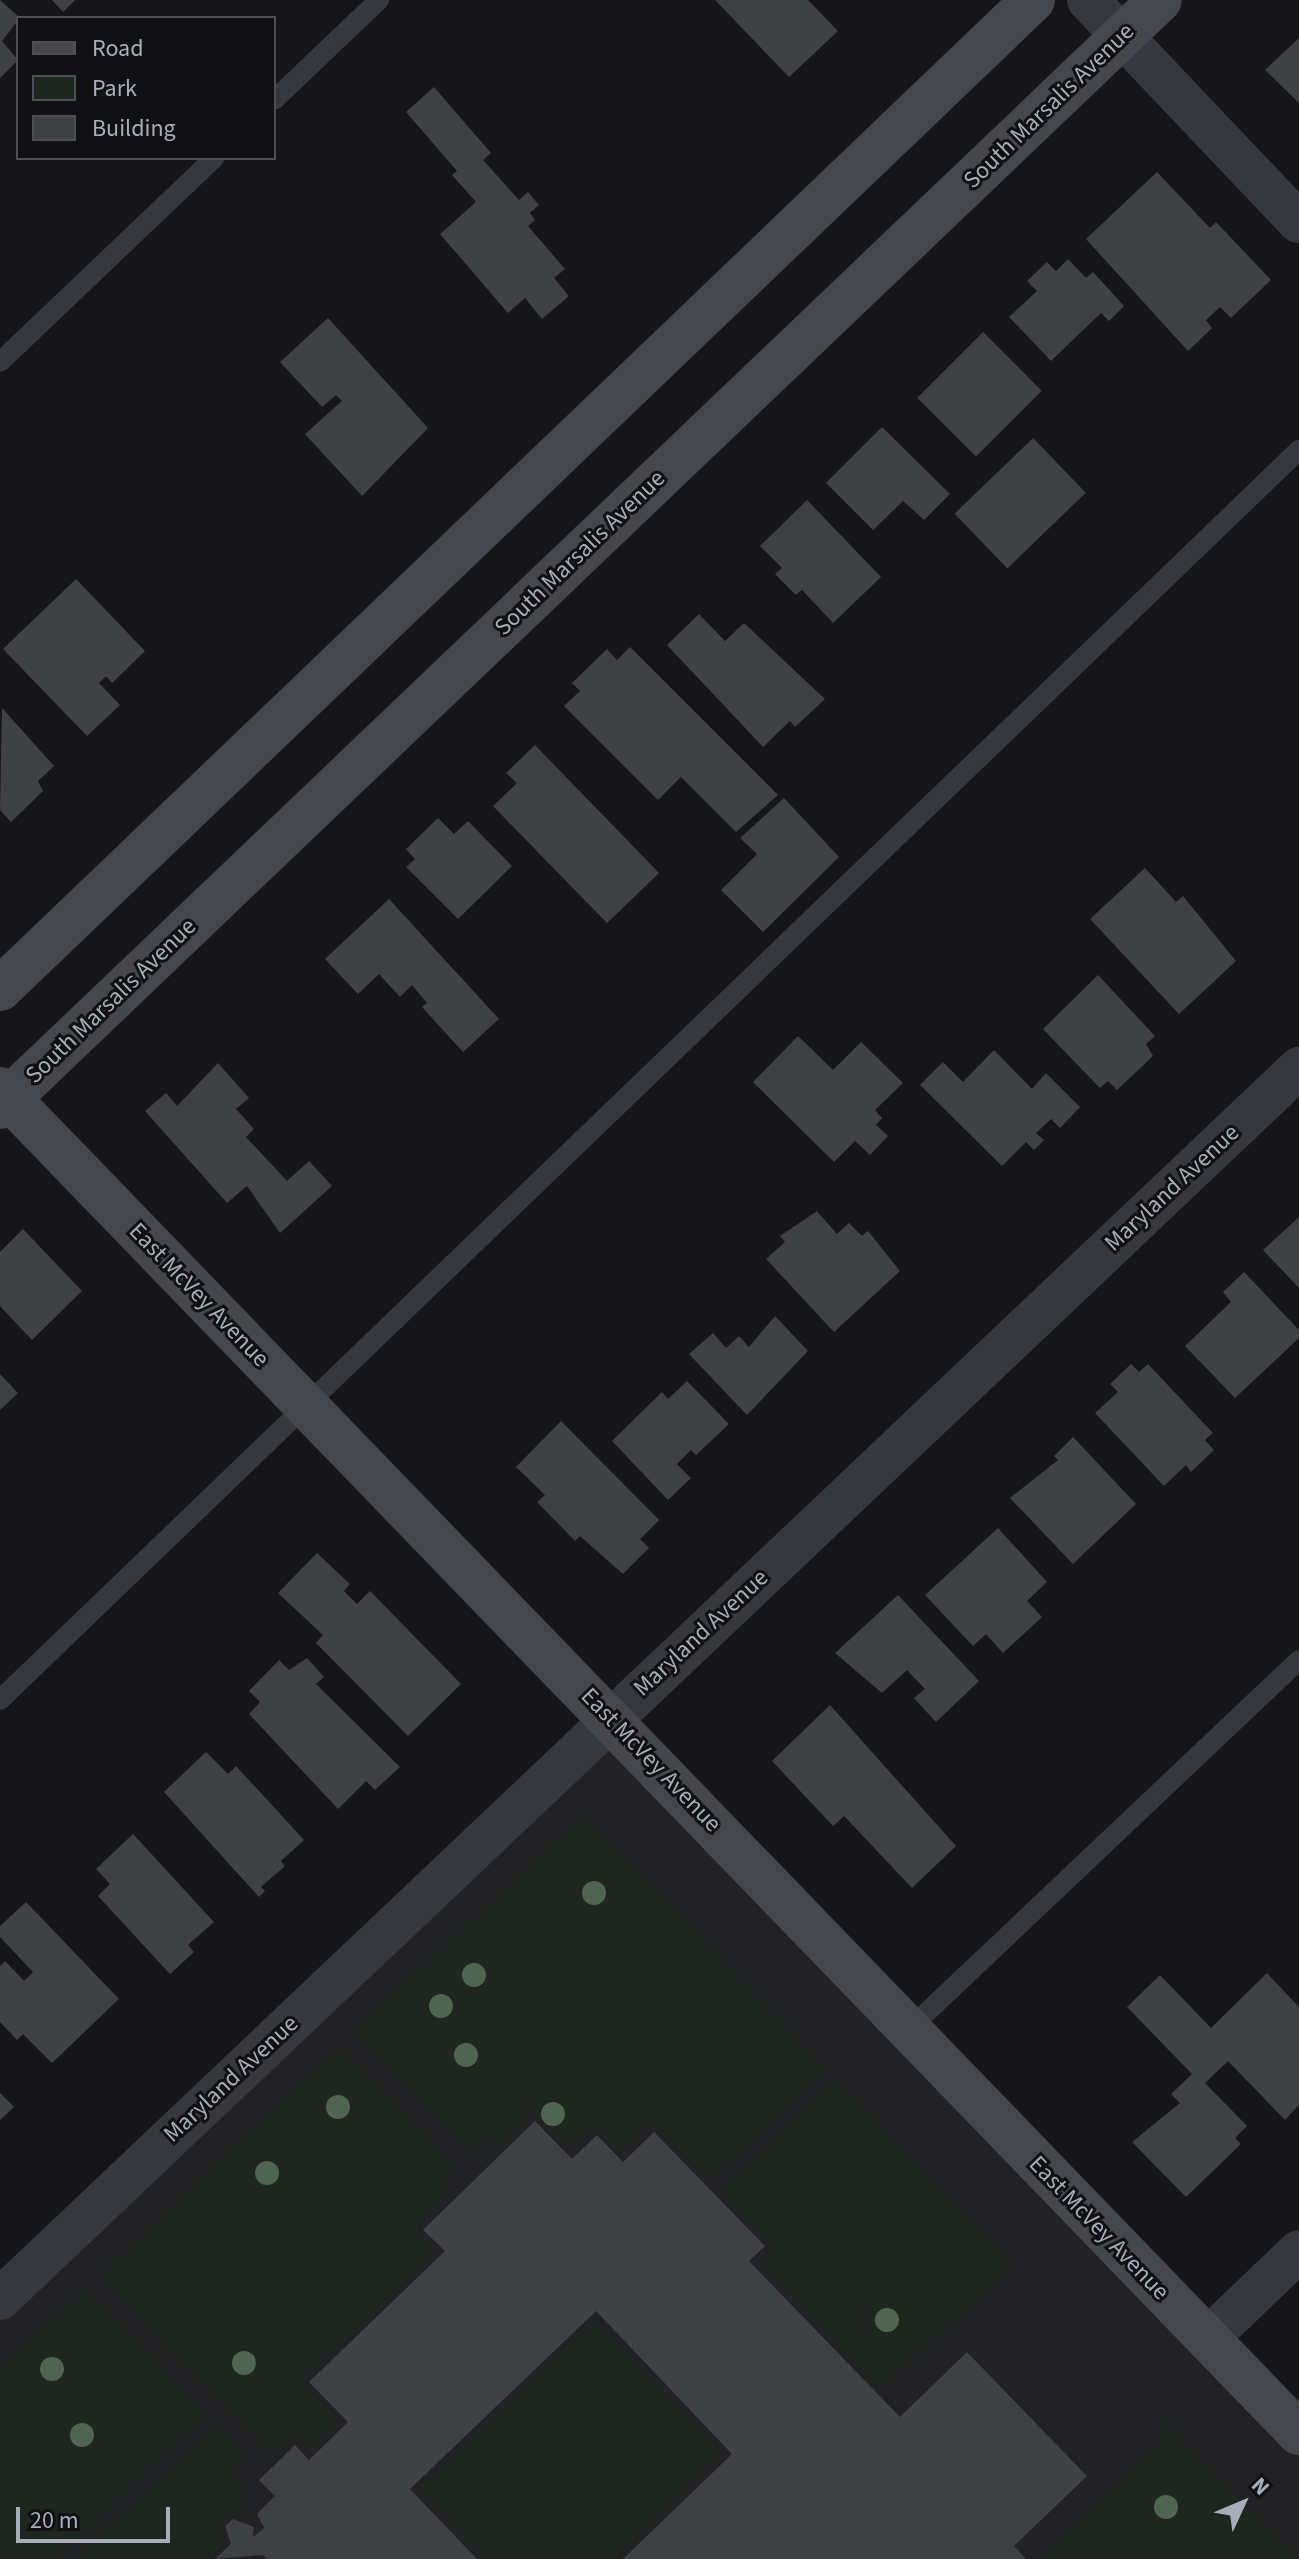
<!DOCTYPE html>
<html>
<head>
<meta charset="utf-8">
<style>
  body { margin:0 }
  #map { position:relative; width:1299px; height:2559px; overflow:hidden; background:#161618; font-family:"Source Sans 3",sans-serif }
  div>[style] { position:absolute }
  .built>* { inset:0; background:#222225 }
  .green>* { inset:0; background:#1e261f }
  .building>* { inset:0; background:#404145; transform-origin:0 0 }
  .lane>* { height:20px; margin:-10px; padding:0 10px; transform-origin:10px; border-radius:10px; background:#37383d }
  .street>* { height:42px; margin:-21px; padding:0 21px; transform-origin:21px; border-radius:21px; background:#37383d }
  .secondary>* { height:44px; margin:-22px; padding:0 22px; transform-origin:22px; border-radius:22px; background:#45474d }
  .trees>* { width:24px; height:24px; margin:-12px; border-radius:50%; background:#506452 }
  span { translate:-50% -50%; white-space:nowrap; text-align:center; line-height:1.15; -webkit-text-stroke:6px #111113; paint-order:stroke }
  .street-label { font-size:24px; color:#a8adb8 }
  .legend { position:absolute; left:16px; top:16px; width:260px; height:144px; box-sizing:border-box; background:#111113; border:2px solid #4d4f55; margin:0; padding:10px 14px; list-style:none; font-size:24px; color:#a8adb8 }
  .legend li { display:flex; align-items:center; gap:16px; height:40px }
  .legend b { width:40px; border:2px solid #4d4f55 }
  .north { position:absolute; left:1203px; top:2463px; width:80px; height:80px; -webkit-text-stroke:6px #111113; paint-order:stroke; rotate:46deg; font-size:22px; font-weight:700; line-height:32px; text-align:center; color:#a8adb8 }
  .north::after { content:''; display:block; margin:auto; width:28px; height:36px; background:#a8adb8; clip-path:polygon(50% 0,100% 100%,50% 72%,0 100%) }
  .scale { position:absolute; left:16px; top:2507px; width:154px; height:36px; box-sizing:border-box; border:4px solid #a8adb8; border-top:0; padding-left:10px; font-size:24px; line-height:28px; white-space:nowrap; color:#a8adb8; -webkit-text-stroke:6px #111113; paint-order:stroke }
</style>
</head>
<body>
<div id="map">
  <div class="built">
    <div style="clip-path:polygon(611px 1718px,1299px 2428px,1299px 2559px,0 2559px,0 2299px)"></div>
  </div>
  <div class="green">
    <div style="clip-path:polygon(583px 1817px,826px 2069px,709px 2179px,653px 2120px,622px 2152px,595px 2124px,570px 2148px,533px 2111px,496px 2151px,483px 2138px,470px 2151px,355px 2032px)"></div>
    <div style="clip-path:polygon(339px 2047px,453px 2165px,440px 2178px,451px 2190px,415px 2226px,436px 2250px,300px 2380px,339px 2422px,311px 2451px,294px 2435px,273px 2456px,101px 2276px)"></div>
    <div style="clip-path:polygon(836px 2081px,1012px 2265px,880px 2388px,759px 2260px,772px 2245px,721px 2191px)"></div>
    <div style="clip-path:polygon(85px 2291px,205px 2413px,55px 2559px,0 2559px,0 2373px)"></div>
    <div style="clip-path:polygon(596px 2323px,721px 2453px,613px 2559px,486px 2559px,421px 2489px)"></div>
    <div style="clip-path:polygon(1160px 2417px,1297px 2559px,1041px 2559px,1163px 2440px)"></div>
    <div style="clip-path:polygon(218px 2425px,247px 2455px,229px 2472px,247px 2491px,237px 2501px,249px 2514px,232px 2515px,221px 2526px,226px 2543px,209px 2559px,78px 2559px)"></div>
  </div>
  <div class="building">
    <div style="clip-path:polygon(0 0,20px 18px,2px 41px,18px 60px,0 78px)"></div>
    <div style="clip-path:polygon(52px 0,75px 0,63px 12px)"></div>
    <div style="clip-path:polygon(715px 0,808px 0,838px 31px,789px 77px)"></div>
    <div style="clip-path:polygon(1299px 38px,1299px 103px,1265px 70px)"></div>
    <div style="clip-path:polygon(434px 87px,491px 153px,483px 160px,519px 200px,528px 192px,539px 205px,530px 213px,535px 220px,528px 226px,565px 269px,554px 278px,569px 296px,542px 319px,525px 298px,508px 313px,440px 234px,476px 202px,452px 175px,457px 171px,406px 112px)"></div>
    <div style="clip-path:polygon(1157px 172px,1210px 228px,1216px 222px,1271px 280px,1231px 318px,1220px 307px,1206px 320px,1212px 328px,1188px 351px,1086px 239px)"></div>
    <div style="clip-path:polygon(1068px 259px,1086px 278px,1093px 272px,1124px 306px,1109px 321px,1101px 313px,1051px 361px,1009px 317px,1037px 291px,1027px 281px,1047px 262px,1056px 271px)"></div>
    <div style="clip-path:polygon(328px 318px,428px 428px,362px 496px,305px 434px,342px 401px,336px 395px,322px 407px,280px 362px)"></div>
    <div style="left:983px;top:332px;width:83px;height:93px;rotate:45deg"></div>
    <div style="clip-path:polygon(882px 427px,950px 494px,924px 520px,903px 501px,873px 530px,826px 483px)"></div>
    <div style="left:1033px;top:438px;width:76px;height:109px;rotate:46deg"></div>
    <div style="clip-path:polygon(807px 500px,881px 577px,833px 623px,802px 590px,796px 595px,775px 574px,782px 568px,760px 546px)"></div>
    <div style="clip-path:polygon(76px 579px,145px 651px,112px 683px,106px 676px,99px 683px,120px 705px,87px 736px,3px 649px)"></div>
    <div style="clip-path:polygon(699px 614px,725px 641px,744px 623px,825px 699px,795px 727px,790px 721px,763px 747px,667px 645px)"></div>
    <div style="clip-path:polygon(630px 647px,778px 795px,736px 832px,681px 777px,658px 800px,564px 706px,580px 691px,572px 683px,607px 649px,617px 660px)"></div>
    <div style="clip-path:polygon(2px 708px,54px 766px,38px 781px,43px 791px,11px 822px,0 810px)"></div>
    <div style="clip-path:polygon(535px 745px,659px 873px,607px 923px,493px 806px,517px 783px,506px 773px)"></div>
    <div style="clip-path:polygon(784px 798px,839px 857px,763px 932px,721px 890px,757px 854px,740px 838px)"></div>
    <div style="clip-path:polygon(438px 818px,454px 834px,468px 821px,512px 866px,458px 919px,406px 867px,415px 859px,406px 849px)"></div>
    <div style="clip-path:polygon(1145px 868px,1176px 902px,1183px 896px,1236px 961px,1179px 1014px,1090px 919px)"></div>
    <div style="clip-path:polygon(389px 899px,499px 1019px,463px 1052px,422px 1007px,427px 1003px,412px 985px,400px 997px,379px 974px,358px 994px,325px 959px)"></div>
    <div style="clip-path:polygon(1098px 975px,1155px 1036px,1146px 1044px,1153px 1056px,1117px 1090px,1108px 1081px,1100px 1088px,1043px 1029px)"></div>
    <div style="clip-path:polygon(798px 1036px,833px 1070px,861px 1042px,903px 1083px,875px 1110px,882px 1118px,876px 1125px,888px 1136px,870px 1155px,855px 1141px,834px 1162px,753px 1082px)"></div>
    <div style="clip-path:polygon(994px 1050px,1032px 1089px,1046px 1073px,1080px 1107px,1060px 1128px,1051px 1119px,1036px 1133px,1044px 1140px,1034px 1150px,1026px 1142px,1002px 1166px,920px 1085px,943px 1062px,963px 1082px)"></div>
    <div style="clip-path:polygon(218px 1063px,249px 1098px,236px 1109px,254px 1129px,246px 1137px,287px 1181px,309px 1161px,332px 1186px,280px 1233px,247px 1186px,227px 1203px,145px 1111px,166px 1093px,177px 1106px)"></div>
    <div style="clip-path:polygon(817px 1211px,837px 1234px,849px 1223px,862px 1236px,868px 1231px,900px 1271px,834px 1332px,766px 1259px,785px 1242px,780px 1236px)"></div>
    <div style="clip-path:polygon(1299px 1217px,1299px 1288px,1263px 1250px)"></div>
    <div style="clip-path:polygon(23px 1229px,82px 1291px,32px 1340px,0 1306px,0 1252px)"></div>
    <div style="clip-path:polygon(1244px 1272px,1299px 1330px,1299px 1338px,1235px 1398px,1185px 1346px,1231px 1302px,1223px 1292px)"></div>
    <div style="clip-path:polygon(775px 1316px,808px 1351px,747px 1415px,689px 1354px,713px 1333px,726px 1348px,739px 1336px,749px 1347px)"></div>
    <div style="clip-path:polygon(1131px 1364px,1139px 1372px,1148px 1364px,1213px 1433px,1205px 1440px,1214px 1450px,1191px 1472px,1186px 1465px,1164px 1486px,1095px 1413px,1118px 1392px,1110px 1384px)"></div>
    <div style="clip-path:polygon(0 1374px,18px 1393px,0 1410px)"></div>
    <div style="clip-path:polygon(687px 1381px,729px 1424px,696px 1455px,691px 1450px,677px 1464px,691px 1478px,668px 1500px,612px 1441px,662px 1392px,668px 1399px)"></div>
    <div style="clip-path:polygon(561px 1421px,659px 1520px,640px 1539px,649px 1548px,623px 1574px,580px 1536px,575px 1541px,537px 1502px,545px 1495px,516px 1467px)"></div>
    <div style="clip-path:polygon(1073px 1437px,1136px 1504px,1073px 1564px,1010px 1498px,1058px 1460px,1054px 1456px)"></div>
    <div style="clip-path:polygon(998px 1528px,1047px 1582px,1027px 1601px,1042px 1617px,1003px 1653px,986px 1634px,973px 1646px,925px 1595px)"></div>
    <div style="clip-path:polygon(317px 1553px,350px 1584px,344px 1591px,357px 1604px,370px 1591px,461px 1684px,408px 1736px,316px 1643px,323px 1635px,278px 1593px)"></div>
    <div style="clip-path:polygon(898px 1595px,979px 1681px,936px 1722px,914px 1698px,925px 1689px,907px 1670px,882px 1693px,835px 1653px)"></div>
    <div style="clip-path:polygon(307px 1658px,324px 1677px,316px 1684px,400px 1767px,375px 1790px,366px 1781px,338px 1809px,249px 1714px,260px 1702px,249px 1691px,279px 1660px,289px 1670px)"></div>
    <div style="clip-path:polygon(830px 1705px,956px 1846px,912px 1888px,844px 1816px,833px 1826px,772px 1761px)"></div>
    <div style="clip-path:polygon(206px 1752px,228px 1774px,236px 1766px,304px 1840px,281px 1861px,285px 1866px,261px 1887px,265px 1891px,259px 1897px,164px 1792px)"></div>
    <div style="clip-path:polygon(133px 1834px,214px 1922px,188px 1945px,194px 1952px,170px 1974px,98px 1896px,110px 1884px,96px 1869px)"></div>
    <div style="clip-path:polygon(26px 1902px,119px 1999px,52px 2063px,23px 2034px,17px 2040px,0 2022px,0 1966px,5px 1961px,24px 1981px,33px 1972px,0 1937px,0 1926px)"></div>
    <div style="clip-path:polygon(1267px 1973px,1299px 2007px,1299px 2105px,1285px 2120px,1228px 2061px,1205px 2083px,1247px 2126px,1235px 2138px,1241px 2144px,1186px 2197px,1132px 2142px,1180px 2103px,1171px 2094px,1192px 2074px,1127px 2007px,1160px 1975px,1211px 2028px)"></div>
    <div style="clip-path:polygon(0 2093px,14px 2107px,0 2120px)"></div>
    <div style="clip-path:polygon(535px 2121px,572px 2159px,597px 2135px,623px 2162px,654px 2132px,765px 2246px,749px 2261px,900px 2417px,967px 2352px,1087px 2476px,1014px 2546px,1026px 2559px,623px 2559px,732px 2454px,596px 2311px,410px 2489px,477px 2559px,267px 2559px,263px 2555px,215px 2559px,231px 2544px,225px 2526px,233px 2519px,254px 2527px,253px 2537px,264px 2528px,257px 2514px,275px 2496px,259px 2480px,295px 2445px,309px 2460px,348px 2422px,309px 2382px,445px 2251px,423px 2230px)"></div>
  </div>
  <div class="lane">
    <div style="left:274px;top:100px;width:145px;rotate:-43.6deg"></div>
    <div style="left:0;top:362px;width:296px;rotate:-43.6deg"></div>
    <div style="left:0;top:1700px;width:1803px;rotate:-43.9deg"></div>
    <div style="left:908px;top:2030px;width:538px;rotate:-43.42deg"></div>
  </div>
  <div class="street">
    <div style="left:1088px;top:0;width:306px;rotate:46.5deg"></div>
    <div style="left:0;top:2299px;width:1790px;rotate:-43.46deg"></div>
    <div style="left:1207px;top:2339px;width:127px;rotate:-43.7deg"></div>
  </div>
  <div class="secondary">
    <div style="left:0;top:989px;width:1430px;rotate:-43.75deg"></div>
    <div style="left:0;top:1089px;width:1869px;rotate:45.98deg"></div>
    <div style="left:0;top:1107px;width:1603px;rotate:-43.66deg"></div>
  </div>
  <div class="trees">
    <div style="left:594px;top:1893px"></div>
    <div style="left:474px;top:1975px"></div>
    <div style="left:441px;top:2006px"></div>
    <div style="left:466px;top:2055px"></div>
    <div style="left:338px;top:2107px"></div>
    <div style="left:553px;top:2114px"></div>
    <div style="left:267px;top:2173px"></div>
    <div style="left:887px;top:2320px"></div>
    <div style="left:244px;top:2363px"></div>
    <div style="left:52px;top:2369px"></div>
    <div style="left:82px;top:2435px"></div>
    <div style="left:1166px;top:2507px"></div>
  </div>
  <div class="street-label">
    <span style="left:1049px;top:106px;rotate:-44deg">South Marsalis Avenue</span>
    <span style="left:580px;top:553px;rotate:-44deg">South Marsalis Avenue</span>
    <span style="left:111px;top:1001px;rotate:-44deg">South Marsalis Avenue</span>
    <span style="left:1172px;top:1188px;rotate:-43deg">Maryland Avenue</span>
    <span style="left:199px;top:1295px;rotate:46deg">East McVey Avenue</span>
    <span style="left:701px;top:1633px;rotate:-43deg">Maryland Avenue</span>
    <span style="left:651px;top:1760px;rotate:46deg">East McVey Avenue</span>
    <span style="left:231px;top:2079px;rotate:-43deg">Maryland Avenue</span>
    <span style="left:1099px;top:2228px;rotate:46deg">East McVey Avenue</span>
  </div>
  <ul class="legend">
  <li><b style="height:10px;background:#45474d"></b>Road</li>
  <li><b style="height:22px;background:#1e261f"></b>Park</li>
  <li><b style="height:22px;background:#404145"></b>Building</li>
  </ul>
  <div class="north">N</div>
  <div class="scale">20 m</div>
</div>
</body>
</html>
